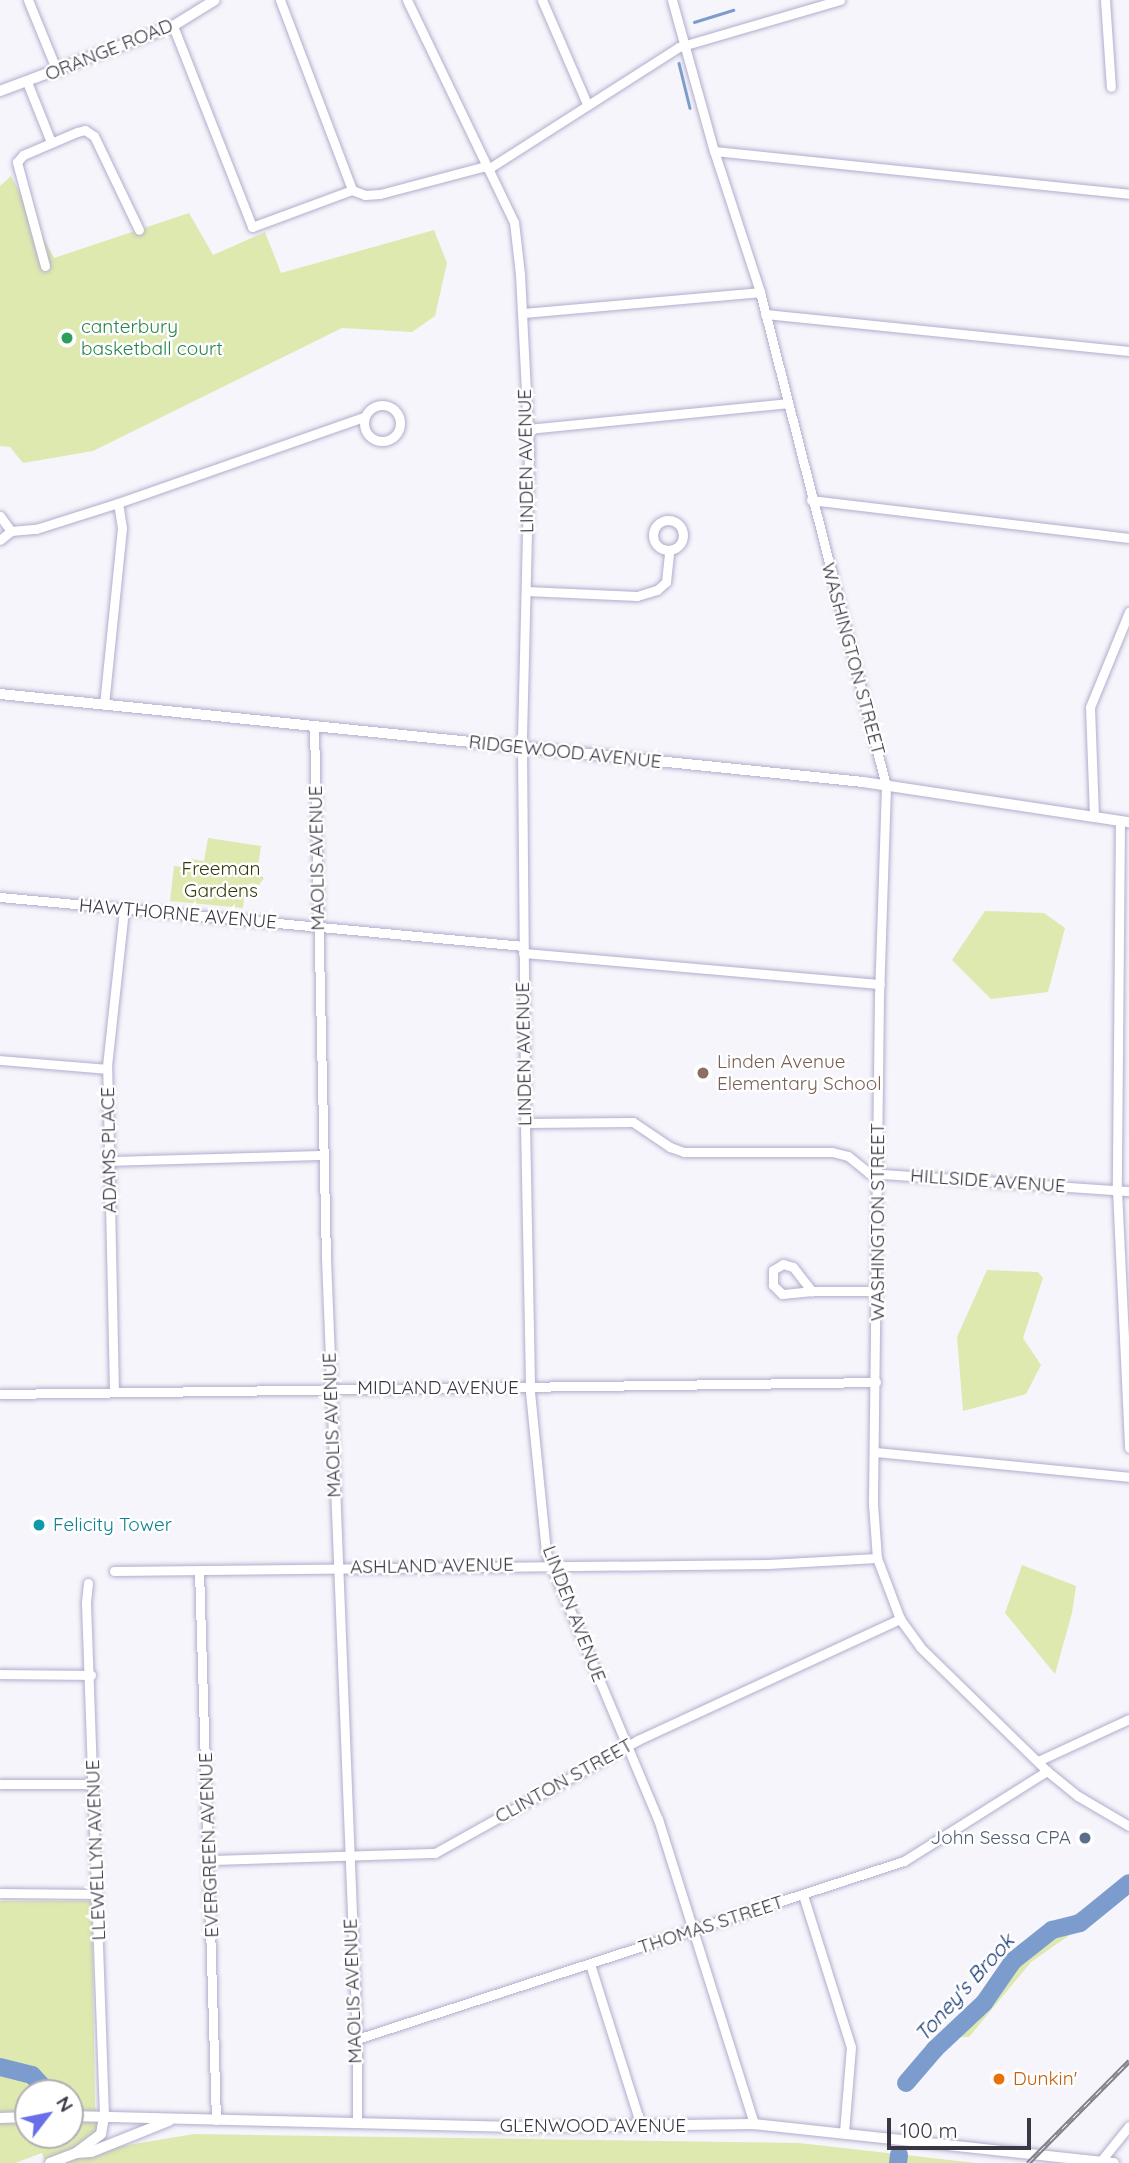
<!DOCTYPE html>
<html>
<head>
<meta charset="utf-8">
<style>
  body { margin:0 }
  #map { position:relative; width:1129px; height:2163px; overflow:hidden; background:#f5f5fb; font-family:Quicksand,sans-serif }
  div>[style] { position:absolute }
  .green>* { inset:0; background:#dee9b0 }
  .stream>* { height:2.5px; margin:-1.25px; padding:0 1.25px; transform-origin:1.25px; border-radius:1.25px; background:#7d9cce }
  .river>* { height:18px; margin:-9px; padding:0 9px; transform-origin:9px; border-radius:9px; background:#7d9cce }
  .roads { filter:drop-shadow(0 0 2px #b1adcd) drop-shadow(0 0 2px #b1adcd) }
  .minor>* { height:9px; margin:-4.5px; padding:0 4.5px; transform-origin:4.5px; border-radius:4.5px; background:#fff }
  .minor>.ring { margin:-4.5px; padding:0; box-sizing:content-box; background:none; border:9px solid #fff; border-radius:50% }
  .tertiary>* { height:10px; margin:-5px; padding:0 5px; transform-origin:5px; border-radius:5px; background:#fff }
  .rail>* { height:5px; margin-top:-2.5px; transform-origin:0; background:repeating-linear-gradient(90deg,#fff 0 8px,#82808b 0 16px); box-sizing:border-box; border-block:2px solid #82808b }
  .dots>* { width:19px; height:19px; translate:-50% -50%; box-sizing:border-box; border:4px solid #fff; border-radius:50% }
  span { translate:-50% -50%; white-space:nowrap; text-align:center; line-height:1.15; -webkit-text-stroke:5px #fff; paint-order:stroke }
  .street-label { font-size:19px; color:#393744 }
  .leisure-label { font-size:19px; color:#27864d }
  .left { translate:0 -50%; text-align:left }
  .park-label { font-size:19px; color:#353b0c }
  .education-label { font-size:19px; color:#785e54 }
  .culture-label { font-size:19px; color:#0d838f }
  .service-label { font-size:19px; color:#4e5e75 }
  .right { translate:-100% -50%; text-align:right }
  .food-label { font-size:19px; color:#c56008 }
  .water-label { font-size:21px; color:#103571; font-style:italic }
  .north { position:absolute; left:14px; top:2079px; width:70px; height:70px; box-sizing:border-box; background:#fff; border:2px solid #b0afb4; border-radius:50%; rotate:58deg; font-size:19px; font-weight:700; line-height:28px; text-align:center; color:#393744 }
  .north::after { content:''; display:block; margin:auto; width:24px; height:32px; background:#686fe8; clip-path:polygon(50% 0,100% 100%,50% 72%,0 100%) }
  .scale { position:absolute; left:887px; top:2118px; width:144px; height:32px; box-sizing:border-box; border:4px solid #393744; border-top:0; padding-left:9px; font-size:21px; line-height:24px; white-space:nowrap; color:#393744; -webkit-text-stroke:5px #fff; paint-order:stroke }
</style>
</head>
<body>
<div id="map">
  <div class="green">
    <div style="clip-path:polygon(11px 176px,54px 258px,189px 213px,213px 255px,265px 232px,281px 273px,434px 230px,447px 263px,435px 316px,412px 332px,342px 328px,93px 451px,23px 463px,10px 447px,0 446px,0 186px)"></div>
    <div style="clip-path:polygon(208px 838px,261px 846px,257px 873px,264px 878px,259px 885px,252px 883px,245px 886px,243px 908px,170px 901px,174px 866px,184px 867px,192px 859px,204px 861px)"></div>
    <div style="clip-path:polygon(985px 911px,1044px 913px,1065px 928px,1048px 992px,991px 999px,952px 960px)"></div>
    <div style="clip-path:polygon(987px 1270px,1038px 1272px,1043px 1278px,1023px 1338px,1041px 1365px,1026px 1394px,963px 1411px,957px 1337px)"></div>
    <div style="clip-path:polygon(1022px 1565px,1076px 1586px,1072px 1613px,1055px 1674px,1005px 1613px)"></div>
    <div style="clip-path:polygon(1104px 1896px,1123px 1898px,1031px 1962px,969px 2037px,956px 2037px,925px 2053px,1026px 1945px)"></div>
    <div style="clip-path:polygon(evenodd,0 1901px,92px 1901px,95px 2107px,110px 2148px,194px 2134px,799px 2143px,976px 2163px,45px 2163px,42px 2153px,15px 2163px,0 2163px,0 1901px,28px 2093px,70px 2093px,70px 2135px,28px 2135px,28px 2093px)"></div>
  </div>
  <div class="stream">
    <div style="left:694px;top:22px;width:41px;rotate:-17.1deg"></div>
    <div style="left:679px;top:63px;width:46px;rotate:76.3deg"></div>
  </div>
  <div class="river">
    <div style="left:0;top:2067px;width:33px;rotate:14deg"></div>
    <div style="left:32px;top:2075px;width:25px;rotate:47deg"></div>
    <div style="left:906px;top:2083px;width:45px;rotate:-49.5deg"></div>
    <div style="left:935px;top:2049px;width:67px;rotate:-43.2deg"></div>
    <div style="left:984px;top:2003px;width:51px;rotate:-55.4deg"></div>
    <div style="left:1013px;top:1961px;width:50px;rotate:-38.5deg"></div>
    <div style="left:1052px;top:1930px;width:29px;rotate:-14deg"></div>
    <div style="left:1080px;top:1923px;width:63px;rotate:-39.2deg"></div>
    <div style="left:898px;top:2163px;width:8px;rotate:-83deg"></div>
  </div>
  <div class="roads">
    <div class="minor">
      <div style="left:28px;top:0;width:77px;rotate:67.8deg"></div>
      <div style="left:280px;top:0;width:203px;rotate:69.2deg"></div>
      <div style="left:407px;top:0;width:246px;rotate:64.3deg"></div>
      <div style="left:514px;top:222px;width:52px;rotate:83.4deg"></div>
      <div style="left:520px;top:274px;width:177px;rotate:87.1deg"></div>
      <div style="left:529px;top:451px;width:296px;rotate:91.4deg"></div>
      <div style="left:522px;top:747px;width:376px;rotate:89.5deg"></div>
      <div style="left:525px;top:1123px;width:269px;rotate:88.9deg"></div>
      <div style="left:530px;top:1392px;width:162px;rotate:84.3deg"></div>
      <div style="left:546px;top:1553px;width:289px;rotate:67.2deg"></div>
      <div style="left:658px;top:1819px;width:320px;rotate:72.5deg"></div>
      <div style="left:542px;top:0;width:113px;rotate:66.6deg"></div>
      <div style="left:672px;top:0;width:157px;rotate:74.5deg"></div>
      <div style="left:714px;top:151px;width:148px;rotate:71.9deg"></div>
      <div style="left:760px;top:292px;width:510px;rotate:75.69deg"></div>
      <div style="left:886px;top:786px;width:209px;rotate:91.9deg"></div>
      <div style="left:879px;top:995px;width:509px;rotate:90.68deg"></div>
      <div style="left:873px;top:1504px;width:54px;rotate:85.8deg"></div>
      <div style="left:877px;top:1558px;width:65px;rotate:69.3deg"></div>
      <div style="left:900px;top:1619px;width:34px;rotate:54deg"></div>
      <div style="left:920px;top:1647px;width:177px;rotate:44.3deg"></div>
      <div style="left:1047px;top:1771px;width:40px;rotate:39deg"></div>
      <div style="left:1078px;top:1796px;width:59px;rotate:30.5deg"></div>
      <div style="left:1105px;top:0;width:87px;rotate:86.1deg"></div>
      <div style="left:173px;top:26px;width:216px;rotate:68.5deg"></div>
      <div style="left:252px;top:227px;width:107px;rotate:-20.3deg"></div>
      <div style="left:352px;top:190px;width:14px;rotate:21deg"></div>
      <div style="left:365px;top:195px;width:15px;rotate:-4deg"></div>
      <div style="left:380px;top:194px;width:110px;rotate:-14.8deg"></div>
      <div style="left:27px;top:82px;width:65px;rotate:68.2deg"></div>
      <div style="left:714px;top:151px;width:417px;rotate:5.9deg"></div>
      <div style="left:488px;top:169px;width:227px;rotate:-32.6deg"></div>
      <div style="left:679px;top:47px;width:168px;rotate:-16.3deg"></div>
      <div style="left:45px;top:266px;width:108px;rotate:-105.1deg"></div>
      <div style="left:17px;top:162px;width:9px;rotate:-49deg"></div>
      <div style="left:23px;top:155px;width:59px;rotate:-23.1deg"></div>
      <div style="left:77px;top:132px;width:8px;rotate:-14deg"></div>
      <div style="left:85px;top:130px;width:11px;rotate:34deg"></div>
      <div style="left:94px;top:136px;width:104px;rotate:64.4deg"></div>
      <div style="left:522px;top:313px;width:239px;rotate:-5deg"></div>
      <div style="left:765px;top:314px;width:366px;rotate:5.8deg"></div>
      <div class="ring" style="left:364px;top:405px;width:27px;height:27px"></div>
      <div style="left:528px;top:429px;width:260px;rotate:-5.7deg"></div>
      <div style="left:811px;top:500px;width:320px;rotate:6.8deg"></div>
      <div style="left:0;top:516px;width:19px;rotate:54deg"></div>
      <div style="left:11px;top:531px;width:14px;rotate:141deg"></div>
      <div class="ring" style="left:653px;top:520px;width:21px;height:21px"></div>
      <div style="left:11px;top:531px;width:25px;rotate:-5deg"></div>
      <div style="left:36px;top:529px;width:86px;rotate:-17.6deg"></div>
      <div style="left:118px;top:503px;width:261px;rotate:-19.3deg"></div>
      <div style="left:526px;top:591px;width:111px;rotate:2.6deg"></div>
      <div style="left:637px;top:596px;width:21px;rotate:-17deg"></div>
      <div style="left:657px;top:590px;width:12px;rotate:-42deg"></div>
      <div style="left:666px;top:582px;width:31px;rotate:-84deg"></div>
      <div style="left:104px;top:705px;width:178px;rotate:-84.2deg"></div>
      <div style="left:122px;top:528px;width:25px;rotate:-99deg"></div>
      <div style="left:314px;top:726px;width:532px;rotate:88.71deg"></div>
      <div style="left:326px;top:1258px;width:782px;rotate:87.73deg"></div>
      <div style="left:357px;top:2039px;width:84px;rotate:90deg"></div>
      <div style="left:1094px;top:816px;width:109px;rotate:-92.1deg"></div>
      <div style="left:1090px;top:707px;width:103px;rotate:-67.7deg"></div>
      <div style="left:1120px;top:820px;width:370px;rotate:90.5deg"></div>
      <div style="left:1117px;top:1190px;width:258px;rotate:87.3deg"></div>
      <div style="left:0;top:897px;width:525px;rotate:5.35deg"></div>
      <div style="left:523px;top:953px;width:358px;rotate:5deg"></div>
      <div style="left:0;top:1060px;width:107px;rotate:4.8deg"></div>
      <div style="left:525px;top:1123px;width:108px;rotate:-0.5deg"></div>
      <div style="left:633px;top:1122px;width:45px;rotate:34deg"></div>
      <div style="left:670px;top:1147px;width:15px;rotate:20deg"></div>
      <div style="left:684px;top:1152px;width:148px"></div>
      <div style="left:832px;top:1152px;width:16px;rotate:14deg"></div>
      <div style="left:848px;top:1156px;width:27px;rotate:39deg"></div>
      <div style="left:869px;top:1173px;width:261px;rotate:4deg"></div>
      <div style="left:109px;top:1161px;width:215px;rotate:-1.6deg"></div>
      <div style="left:812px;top:1291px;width:30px;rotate:174deg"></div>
      <div style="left:782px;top:1294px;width:13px;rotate:-135deg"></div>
      <div style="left:773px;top:1285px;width:15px;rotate:-90deg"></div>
      <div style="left:773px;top:1270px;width:12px;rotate:-31deg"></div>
      <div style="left:783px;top:1264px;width:10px;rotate:17deg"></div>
      <div style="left:793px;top:1267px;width:31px;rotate:52deg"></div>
      <div style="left:812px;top:1291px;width:65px"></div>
      <div style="left:114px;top:1392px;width:326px;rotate:-91.2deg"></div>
      <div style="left:107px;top:1066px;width:157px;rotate:-83.8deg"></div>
      <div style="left:0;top:1394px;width:876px;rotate:-0.78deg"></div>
      <div style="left:875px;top:1452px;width:255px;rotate:5.6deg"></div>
      <div style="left:199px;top:1570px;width:550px;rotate:88.23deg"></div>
      <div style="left:114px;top:1571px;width:654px;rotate:-0.61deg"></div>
      <div style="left:768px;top:1564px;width:109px;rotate:-3.2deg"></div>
      <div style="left:88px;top:1583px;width:20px;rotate:96deg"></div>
      <div style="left:86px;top:1603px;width:514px;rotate:87.99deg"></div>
      <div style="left:0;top:1674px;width:91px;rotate:0.6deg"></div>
      <div style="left:1038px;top:1761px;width:100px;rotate:-24.8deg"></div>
      <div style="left:0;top:1784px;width:94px"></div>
      <div style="left:210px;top:1860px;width:225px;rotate:-1.8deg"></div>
      <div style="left:435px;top:1853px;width:232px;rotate:-29.1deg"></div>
      <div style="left:638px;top:1740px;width:289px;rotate:-24.8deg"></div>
      <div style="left:0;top:1893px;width:97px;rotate:0.6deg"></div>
      <div style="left:803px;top:1895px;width:159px;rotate:72.5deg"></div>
      <div style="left:851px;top:2047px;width:85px;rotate:94.7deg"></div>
      <div style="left:590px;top:1964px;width:170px;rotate:72.5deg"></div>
      <div style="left:357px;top:2039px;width:575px;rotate:-18.03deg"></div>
      <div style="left:904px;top:1861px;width:169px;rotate:-32.2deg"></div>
      <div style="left:1100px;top:2162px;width:46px;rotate:-51.1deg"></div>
    </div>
    <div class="tertiary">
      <div style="left:0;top:91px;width:185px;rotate:-20.6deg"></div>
      <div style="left:173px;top:26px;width:49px;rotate:-31.8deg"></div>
      <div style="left:0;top:694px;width:867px;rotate:5.82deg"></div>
      <div style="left:863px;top:782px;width:269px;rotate:8.6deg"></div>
      <div style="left:70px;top:2116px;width:465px;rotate:1.4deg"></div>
      <div style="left:535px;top:2127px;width:219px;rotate:-0.8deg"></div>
      <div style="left:754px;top:2124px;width:362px;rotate:6.2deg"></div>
      <div style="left:0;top:2118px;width:28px;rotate:-2deg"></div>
      <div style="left:76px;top:2153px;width:31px;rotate:-37deg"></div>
      <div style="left:101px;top:2134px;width:17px;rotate:-80deg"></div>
      <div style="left:50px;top:2163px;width:28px;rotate:-21deg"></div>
      <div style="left:76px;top:2153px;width:15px;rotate:-4deg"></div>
      <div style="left:91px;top:2152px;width:84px;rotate:-21.7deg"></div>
    </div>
  </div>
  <div class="rail">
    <div style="left:1028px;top:2163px;width:144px;rotate:-45.3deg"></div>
  </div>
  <div class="dots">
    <div style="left:67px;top:338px;background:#2e9e5b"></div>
    <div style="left:703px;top:1073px;background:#8d6e63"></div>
    <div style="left:39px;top:1525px;background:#0f9aa8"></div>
    <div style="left:1085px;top:1838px;background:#5c6f8a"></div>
    <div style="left:999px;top:2079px;background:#e8710a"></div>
  </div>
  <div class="street-label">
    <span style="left:109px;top:50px;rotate:-22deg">ORANGE ROAD</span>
    <span style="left:526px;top:461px;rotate:-91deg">LINDEN AVENUE</span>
    <span style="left:853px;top:659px;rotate:75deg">WASHINGTON STREET</span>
    <span style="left:565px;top:752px;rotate:6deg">RIDGEWOOD AVENUE</span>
    <span style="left:317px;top:858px;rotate:-91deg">MAOLIS AVENUE</span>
    <span style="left:178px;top:914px;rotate:5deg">HAWTHORNE AVENUE</span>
    <span style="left:524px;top:1054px;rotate:-91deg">LINDEN AVENUE</span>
    <span style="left:109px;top:1150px;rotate:-91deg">ADAMS PLACE</span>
    <span style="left:988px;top:1181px;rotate:4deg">HILLSIDE AVENUE</span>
    <span style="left:878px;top:1222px;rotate:-90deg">WASHINGTON STREET</span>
    <span style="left:438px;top:1388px">MIDLAND AVENUE</span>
    <span style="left:332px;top:1425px;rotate:-92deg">MAOLIS AVENUE</span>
    <span style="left:432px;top:1566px;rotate:-1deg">ASHLAND AVENUE</span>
    <span style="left:574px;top:1614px;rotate:69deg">LINDEN AVENUE</span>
    <span style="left:564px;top:1781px;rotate:-29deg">CLINTON STREET</span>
    <span style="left:209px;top:1845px;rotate:-92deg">EVERGREEN AVENUE</span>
    <span style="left:96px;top:1850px;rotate:-92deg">LLEWELLYN AVENUE</span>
    <span style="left:711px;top:1925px;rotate:-18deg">THOMAS STREET</span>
    <span style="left:353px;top:1991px;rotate:-92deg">MAOLIS AVENUE</span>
    <span style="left:593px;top:2126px">GLENWOOD AVENUE</span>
  </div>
  <div class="leisure-label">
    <span class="left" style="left:81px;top:338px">canterbury<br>basketball court</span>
  </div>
  <div class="park-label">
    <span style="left:221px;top:880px">Freeman<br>Gardens</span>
  </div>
  <div class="education-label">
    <span class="left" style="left:717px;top:1073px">Linden Avenue<br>Elementary School</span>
  </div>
  <div class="culture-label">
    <span class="left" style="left:53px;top:1525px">Felicity Tower</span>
  </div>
  <div class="service-label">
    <span class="right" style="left:1071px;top:1838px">John Sessa CPA</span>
  </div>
  <div class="food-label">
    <span class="left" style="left:1013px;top:2079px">Dunkin'</span>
  </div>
  <div class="water-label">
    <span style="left:964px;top:1987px;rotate:-48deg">Toney's Brook</span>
  </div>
  <div class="north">N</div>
  <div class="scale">100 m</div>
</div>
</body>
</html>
